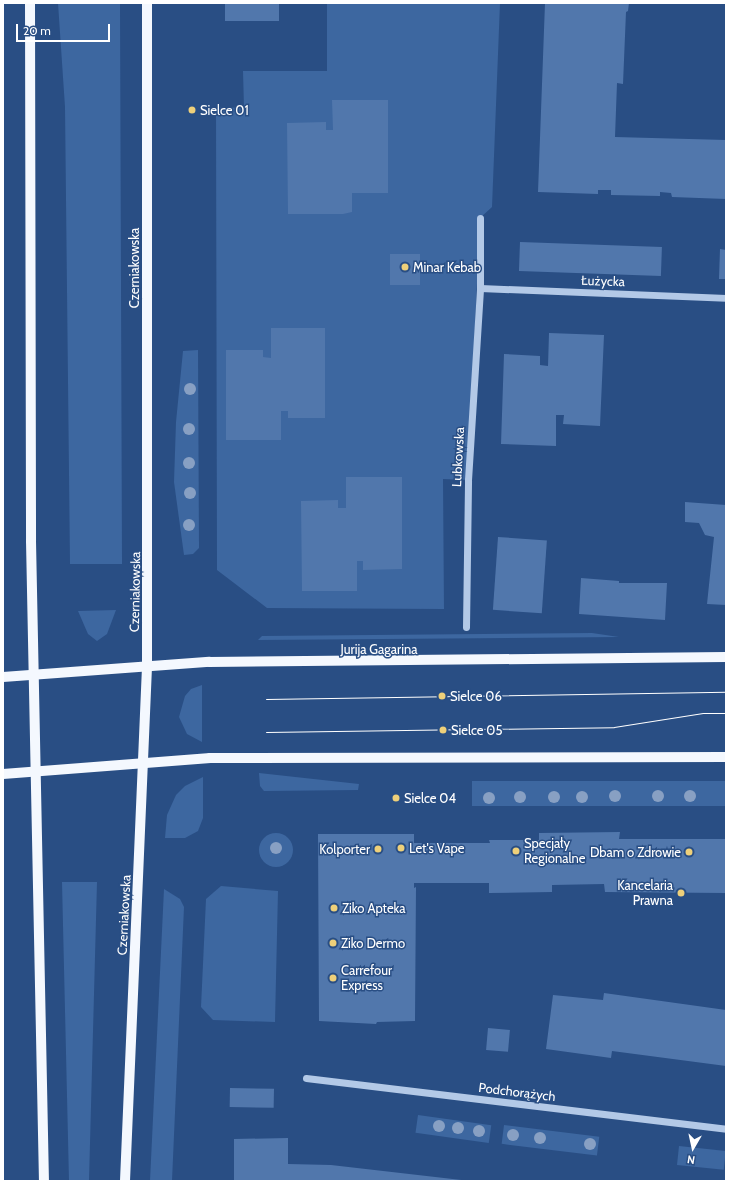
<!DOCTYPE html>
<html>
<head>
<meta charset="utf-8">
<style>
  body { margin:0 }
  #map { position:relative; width:729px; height:1184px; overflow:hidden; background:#294e84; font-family:Cabin,sans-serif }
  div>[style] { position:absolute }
  .green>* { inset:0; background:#3d67a0; transform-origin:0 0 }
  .round { border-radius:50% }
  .building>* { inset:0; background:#5177ac; transform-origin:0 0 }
  .minor>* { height:7px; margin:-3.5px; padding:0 3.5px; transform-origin:3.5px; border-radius:3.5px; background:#b3c9e7 }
  .major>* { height:10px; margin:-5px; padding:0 5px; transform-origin:5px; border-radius:5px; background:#f4f8fe }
  .tram>* { height:1px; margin:-0.5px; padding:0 0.5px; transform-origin:0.5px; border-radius:0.5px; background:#fff }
  .trees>* { width:12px; height:12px; margin:-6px; border-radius:50%; background:#88a0c3 }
  .dots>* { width:11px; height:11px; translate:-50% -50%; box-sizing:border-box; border:2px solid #294e84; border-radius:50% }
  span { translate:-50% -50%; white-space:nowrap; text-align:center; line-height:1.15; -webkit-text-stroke:3px #294e84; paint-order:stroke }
  .poi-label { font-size:13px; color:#fff }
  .left { translate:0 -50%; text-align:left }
  .right { translate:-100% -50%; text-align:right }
  .street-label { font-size:13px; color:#fff }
  .frame { position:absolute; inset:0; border:4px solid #fff; pointer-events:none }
  .north { position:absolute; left:673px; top:1128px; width:40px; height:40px; -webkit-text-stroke:3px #294e84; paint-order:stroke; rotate:189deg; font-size:11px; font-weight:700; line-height:16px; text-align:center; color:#fff }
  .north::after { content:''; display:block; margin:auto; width:14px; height:18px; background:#fff; clip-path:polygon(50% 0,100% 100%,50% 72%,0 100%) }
  .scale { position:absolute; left:16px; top:24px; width:94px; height:18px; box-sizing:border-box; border:2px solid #fff; border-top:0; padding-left:5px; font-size:12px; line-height:14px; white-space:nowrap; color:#fff; -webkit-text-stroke:3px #294e84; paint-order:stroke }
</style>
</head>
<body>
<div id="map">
  <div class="green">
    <div style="clip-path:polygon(58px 3px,120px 3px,122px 564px,70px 564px,65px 107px)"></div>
    <div style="clip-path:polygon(327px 3px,500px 3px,492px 207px,480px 218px,468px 480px,443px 479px,444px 609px,267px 608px,217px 570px,216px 107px,244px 108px,243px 71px,327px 71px)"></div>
    <div style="clip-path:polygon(198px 350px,199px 548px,193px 554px,184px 555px,174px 482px,176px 422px,183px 351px)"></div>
    <div style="clip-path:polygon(116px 610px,107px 634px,97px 641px,88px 634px,78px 611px)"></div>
    <div style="clip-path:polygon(592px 633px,619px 637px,258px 640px,262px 636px)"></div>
    <div style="clip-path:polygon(202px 685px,202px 742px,187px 734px,179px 717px,185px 696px,191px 689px)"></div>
    <div style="clip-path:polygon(259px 773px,359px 784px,358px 790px,264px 791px,260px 786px)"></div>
    <div style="clip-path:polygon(203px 777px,203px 818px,198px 831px,185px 838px,165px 838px,167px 815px,176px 795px,185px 786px)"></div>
    <div style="left:726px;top:781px;width:25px;height:254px;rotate:90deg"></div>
    <div class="round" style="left:259px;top:833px;width:34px;height:34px"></div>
    <div style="clip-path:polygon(62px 882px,97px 882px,89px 1181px,69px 1181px)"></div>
    <div style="clip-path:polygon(221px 886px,278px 891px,275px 1022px,213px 1020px,201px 1007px,206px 899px)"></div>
    <div style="clip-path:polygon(164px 889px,180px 899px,184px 907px,172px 1181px,150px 1181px)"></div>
    <div style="left:418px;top:1115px;width:74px;height:18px;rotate:8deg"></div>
    <div style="left:504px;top:1125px;width:96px;height:19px;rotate:7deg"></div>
    <div style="left:679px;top:1146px;width:47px;height:19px;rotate:6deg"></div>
  </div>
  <div class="building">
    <div style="left:225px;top:3px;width:54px;height:18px"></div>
    <div style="clip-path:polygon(545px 3px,629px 3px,628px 11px,626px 12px,623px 84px,617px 83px,615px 137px,726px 140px,726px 199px,672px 197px,671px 193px,660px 192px,660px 196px,611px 195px,611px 190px,598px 190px,598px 194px,538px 192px)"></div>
    <div style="clip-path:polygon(332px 100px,388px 100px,388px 193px,352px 193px,352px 212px,343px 214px,288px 214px,287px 123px,326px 122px,326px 130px,333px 130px)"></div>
    <div style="left:520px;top:242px;width:142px;height:29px;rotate:2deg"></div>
    <div style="clip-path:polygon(720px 249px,726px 250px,726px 279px,719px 279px)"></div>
    <div style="left:390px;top:254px;width:30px;height:31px"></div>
    <div style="clip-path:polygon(271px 328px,325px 328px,325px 418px,288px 418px,288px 411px,281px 411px,281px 440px,226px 440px,226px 350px,263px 350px,263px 357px,271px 358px)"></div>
    <div style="clip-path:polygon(549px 333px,604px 335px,600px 426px,563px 424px,564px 415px,556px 415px,556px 446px,501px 444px,504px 354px,540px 356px,540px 365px,548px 366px)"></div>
    <div style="clip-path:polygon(346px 477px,402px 477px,402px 569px,363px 570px,363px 561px,357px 561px,357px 591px,302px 591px,301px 501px,338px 500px,338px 508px,346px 508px)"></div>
    <div style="clip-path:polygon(685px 502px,726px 505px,726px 605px,707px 604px,714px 537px,705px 535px,699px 523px,685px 522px)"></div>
    <div style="left:498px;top:537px;width:49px;height:73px;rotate:4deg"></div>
    <div style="clip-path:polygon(581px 578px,619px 581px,619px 583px,667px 583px,665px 620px,579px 614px)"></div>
    <div style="clip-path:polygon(620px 832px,619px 839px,726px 839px,726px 893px,605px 892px,604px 884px,552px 885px,552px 892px,489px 893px,489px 883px,414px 883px,414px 888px,416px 887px,415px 1021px,377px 1022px,376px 1024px,319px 1021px,318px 834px,414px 834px,414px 843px,490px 843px,489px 840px,539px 840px,539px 833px)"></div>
    <div style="clip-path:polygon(604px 993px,726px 1010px,726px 1066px,612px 1051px,611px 1058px,546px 1049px,553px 995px,603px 1000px)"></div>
    <div style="left:488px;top:1028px;width:22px;height:22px;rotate:5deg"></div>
    <div style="left:230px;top:1088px;width:44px;height:19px;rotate:1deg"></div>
    <div style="clip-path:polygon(288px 1138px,288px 1164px,331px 1165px,470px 1181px,234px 1181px,234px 1139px)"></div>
  </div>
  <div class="minor">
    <div style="left:480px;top:288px;width:246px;rotate:2.3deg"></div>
    <div style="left:466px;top:627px;width:147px;rotate:-89.2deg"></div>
    <div style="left:468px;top:480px;width:192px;rotate:-86.4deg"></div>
    <div style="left:480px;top:288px;width:70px;rotate:-90deg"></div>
    <div style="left:306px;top:1078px;width:423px;rotate:6.9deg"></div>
  </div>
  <div class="major">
    <div style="left:30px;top:3px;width:538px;rotate:89.89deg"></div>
    <div style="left:31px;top:541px;width:640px;rotate:88.84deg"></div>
    <div style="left:3px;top:677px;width:207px;rotate:-4.2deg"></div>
    <div style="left:209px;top:662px;width:517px;rotate:-0.55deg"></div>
    <div style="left:3px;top:774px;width:208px;rotate:-4.4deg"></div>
    <div style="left:210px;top:758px;width:516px;rotate:-0.11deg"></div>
    <div style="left:125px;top:1181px;width:515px;rotate:-87.55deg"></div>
    <div style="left:147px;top:666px;width:663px;rotate:-90deg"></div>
  </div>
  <div class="tram">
    <div style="left:266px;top:699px;width:460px;rotate:-0.9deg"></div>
    <div style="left:266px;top:732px;width:348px;rotate:-0.8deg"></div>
    <div style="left:614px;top:727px;width:90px;rotate:-8.9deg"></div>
    <div style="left:703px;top:713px;width:23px"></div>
  </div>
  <div class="trees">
    <div style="left:190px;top:389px"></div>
    <div style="left:189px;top:429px"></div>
    <div style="left:189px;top:463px"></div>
    <div style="left:190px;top:493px"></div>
    <div style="left:189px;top:525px"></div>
    <div style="left:615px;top:796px"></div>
    <div style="left:658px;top:796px"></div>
    <div style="left:690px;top:796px"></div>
    <div style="left:520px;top:797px"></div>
    <div style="left:554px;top:797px"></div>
    <div style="left:582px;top:797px"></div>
    <div style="left:489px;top:798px"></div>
    <div style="left:276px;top:848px"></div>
    <div style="left:439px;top:1126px"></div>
    <div style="left:458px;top:1128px"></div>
    <div style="left:479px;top:1131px"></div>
    <div style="left:513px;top:1135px"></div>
    <div style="left:540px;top:1138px"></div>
    <div style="left:590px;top:1144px"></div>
  </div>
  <div class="dots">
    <div style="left:192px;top:110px;background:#eed07a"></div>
    <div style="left:405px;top:267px;background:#eed07a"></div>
    <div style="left:442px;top:696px;background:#eed07a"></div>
    <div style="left:443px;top:730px;background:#eed07a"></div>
    <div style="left:396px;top:798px;background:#eed07a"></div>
    <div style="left:401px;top:848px;background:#eed07a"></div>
    <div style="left:378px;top:849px;background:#eed07a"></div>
    <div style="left:516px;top:851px;background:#eed07a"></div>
    <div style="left:689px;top:852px;background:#eed07a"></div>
    <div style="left:681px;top:893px;background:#eed07a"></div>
    <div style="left:334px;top:908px;background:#eed07a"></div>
    <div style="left:333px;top:943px;background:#eed07a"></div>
    <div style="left:333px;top:978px;background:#eed07a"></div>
  </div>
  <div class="poi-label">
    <span class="left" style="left:200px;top:110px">Sielce 01</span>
    <span class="left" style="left:413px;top:267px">Minar Kebab</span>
    <span class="left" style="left:450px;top:696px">Sielce 06</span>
    <span class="left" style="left:451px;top:730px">Sielce 05</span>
    <span class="left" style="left:404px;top:798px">Sielce 04</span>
    <span class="left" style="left:524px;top:851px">Specjały<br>Regionalne</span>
    <span class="left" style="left:409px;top:848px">Let's Vape</span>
    <span class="right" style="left:370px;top:849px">Kolporter</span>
    <span class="right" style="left:681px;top:852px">Dbam o Zdrowie</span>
    <span class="right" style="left:673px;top:893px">Kancelaria<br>Prawna</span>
    <span class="left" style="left:342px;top:908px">Ziko Apteka</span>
    <span class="left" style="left:341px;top:943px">Ziko Dermo</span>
    <span class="left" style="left:341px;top:978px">Carrefour<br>Express</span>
  </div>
  <div class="street-label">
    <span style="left:134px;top:268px;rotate:-90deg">Czerniakowska</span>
    <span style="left:603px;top:281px;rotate:2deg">Łużycka</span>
    <span style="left:458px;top:457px;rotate:-87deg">Lubkowska</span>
    <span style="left:135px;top:592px;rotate:-89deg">Czerniakowska</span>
    <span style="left:379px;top:649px">Jurija Gagarina</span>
    <span style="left:124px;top:915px;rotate:-87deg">Czerniakowska</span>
    <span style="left:517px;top:1092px;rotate:7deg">Podchorążych</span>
  </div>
  <div class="frame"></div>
  <div class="north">N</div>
  <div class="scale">20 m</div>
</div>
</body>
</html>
